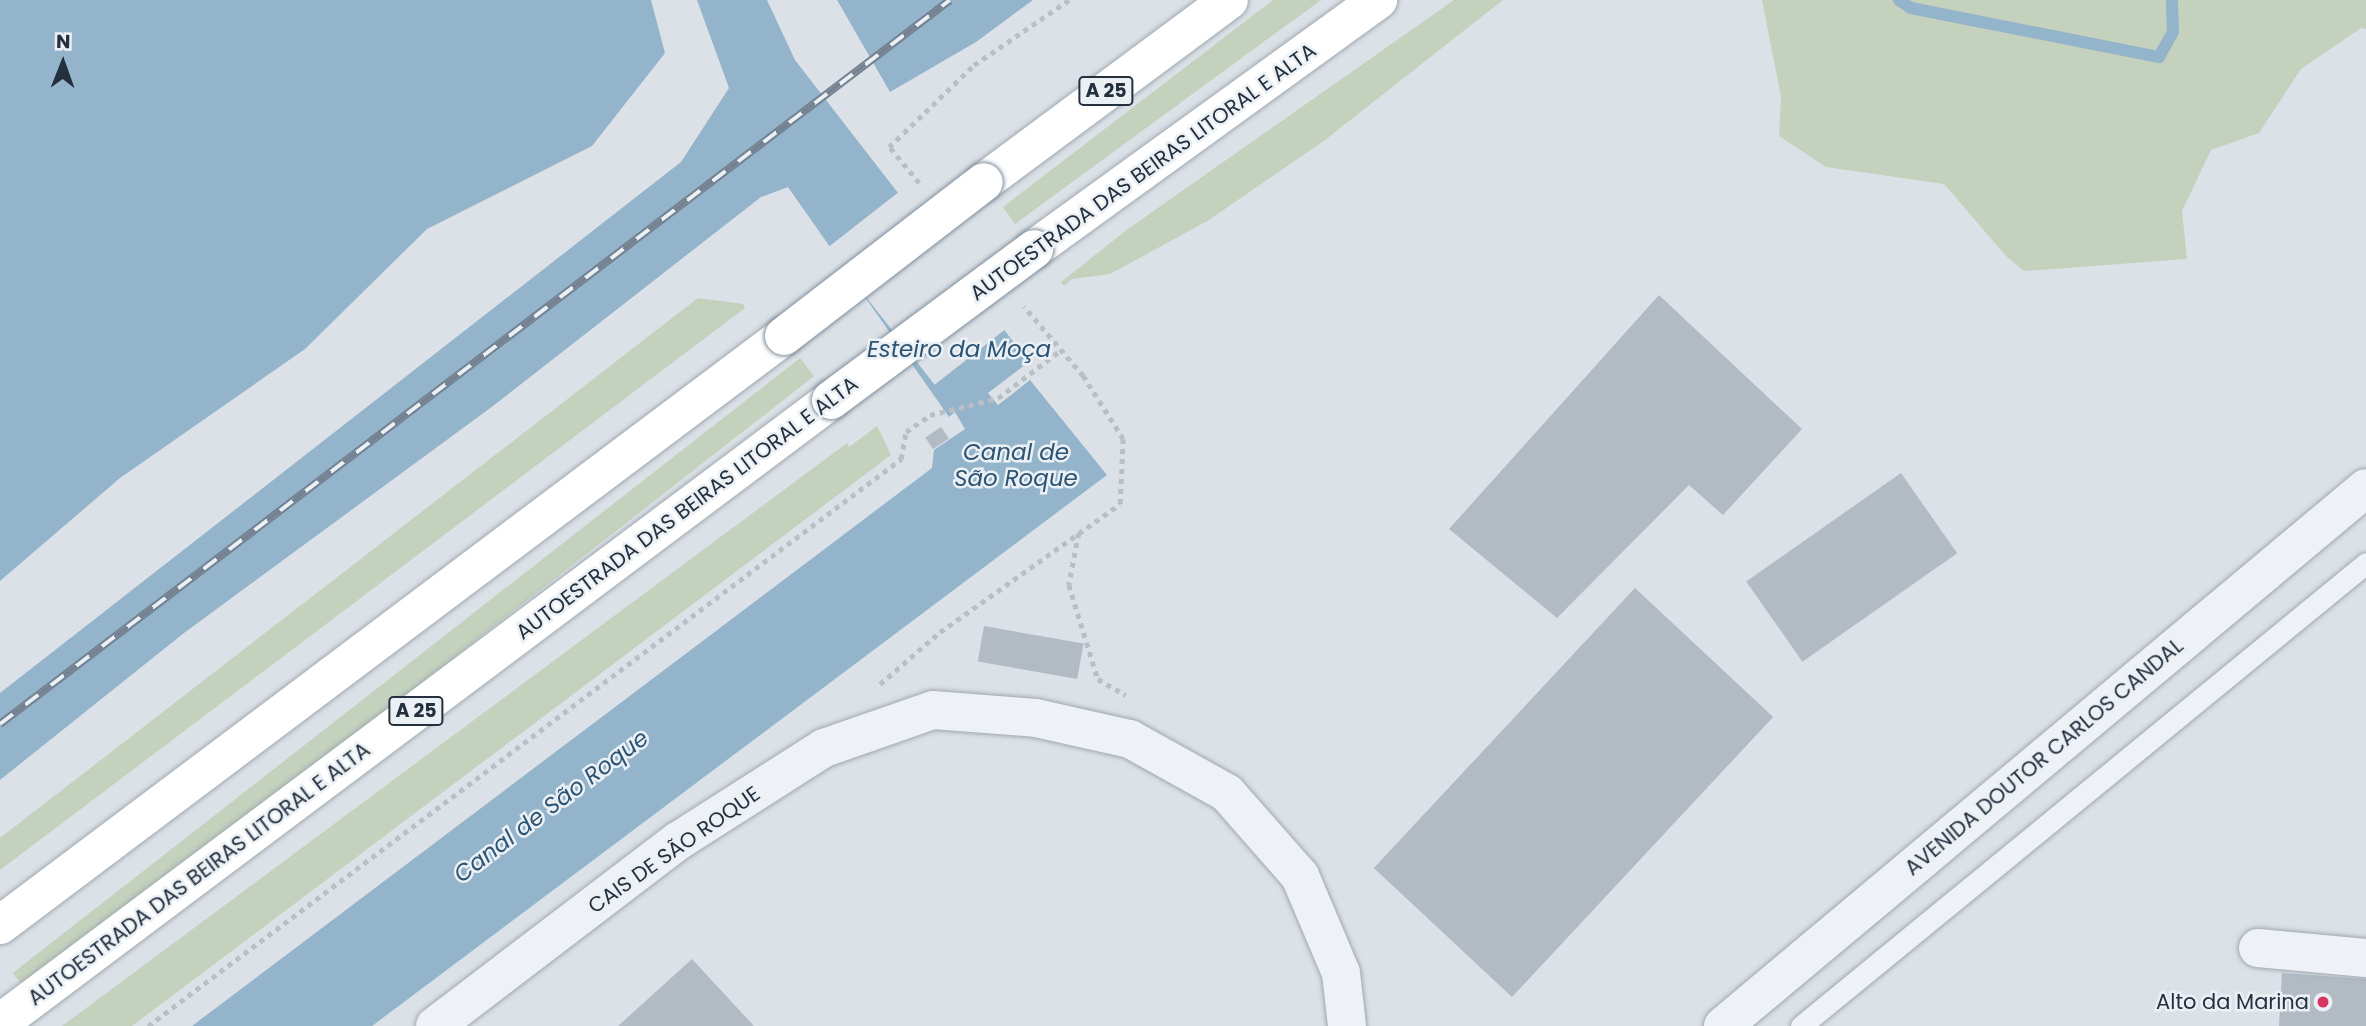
<!DOCTYPE html>
<html>
<head>
<meta charset="utf-8">
<style>
  body { margin:0 }
  #map { position:relative; width:2366px; height:1026px; overflow:hidden; background:#dbe1e7; font-family:Poppins,sans-serif }
  div>[style] { position:absolute }
  .green>* { inset:0; background:#c4d1bc; transform-origin:0 0 }
  .water>* { inset:0; background:#93b4ca }
  .pier>* { inset:0; background:#dbe1e7; transform-origin:0 0 }
  .stream>* { height:12px; margin:-6px; padding:0 6px; transform-origin:6px; border-radius:6px; background:#93b4ca }
  .building>* { inset:0; background:#b2bbc4; transform-origin:0 0 }
  .path>* { height:4.5px; margin-top:-2.25px; transform-origin:0; background:repeating-linear-gradient(90deg,#b9bfc5 0 5px,transparent 0 10px) }
  .roads { filter:drop-shadow(0 0 2px #a0a8b1) drop-shadow(0 0 2px #a0a8b1) }
  .service>* { height:21px; margin:-10.5px; padding:0 10.5px; transform-origin:10.5px; border-radius:10.5px; background:#eef1f5 }
  .minor>* { height:38px; margin:-19px; padding:0 19px; transform-origin:19px; border-radius:19px; background:#eef1f5 }
  .tertiary>* { height:38px; margin:-19px; padding:0 19px; transform-origin:19px; border-radius:19px; background:#eef1f5 }
  .motorway>* { height:38px; margin:-19px; padding:0 19px; transform-origin:19px; border-radius:19px; background:#fff }
  .rail>* { height:8px; margin-top:-4px; transform-origin:0; background:repeating-linear-gradient(90deg,#ebf0f5 0 16px,#748291 0 32px); box-sizing:border-box; border-block:2px solid #748291 }
  .bridges { filter:drop-shadow(0 0 2px #82909e) drop-shadow(0 0 2px #82909e) }
  .motorway-bridge>* { height:38px; margin:-19px; padding:0 19px; transform-origin:19px; border-radius:19px; background:#fff }
  .dots>* { width:19px; height:19px; translate:-50% -50%; box-sizing:border-box; border:4px solid #ebf0f5; border-radius:50% }
  span { translate:-50% -50%; white-space:nowrap; text-align:center; line-height:1.15; -webkit-text-stroke:5px #ebf0f5; paint-order:stroke }
  .shield-label span { padding:2px 5px; background:#ebf0f5; border:2px solid; border-radius:5px; -webkit-text-stroke-width:0 }
  .shield-label { font-size:19px; color:#24303e; font-weight:700 }
  .street-label { font-size:21px; color:#24303e }
  .poi-label { font-size:21px; color:#24303e }
  .right { translate:-100% -50%; text-align:right }
  .water-label { font-size:23px; color:#2c5474; font-style:italic }
  .north { position:absolute; left:28px; top:28px; width:70px; height:70px; -webkit-text-stroke:5px #ebf0f5; paint-order:stroke; rotate:1deg; font-size:19px; font-weight:700; line-height:28px; text-align:center; color:#24303e }
  .north::after { content:''; display:block; margin:auto; width:24px; height:32px; background:#24303e; clip-path:polygon(50% 0,100% 100%,50% 72%,0 100%) }
</style>
</head>
<body>
<div id="map">
  <div class="green">
    <div style="clip-path:polygon(1273px 0,1321px 0,1015px 224px,1003px 207px)"></div>
    <div style="clip-path:polygon(1454px 0,1503px 0,1325px 140px,1209px 220px,1110px 274px,1072px 279px,1064px 286px,1061px 282px,1128px 229px)"></div>
    <div style="clip-path:polygon(1762px 0,2366px 0,2366px 29px,2361px 28px,2301px 69px,2259px 133px,2211px 150px,2182px 211px,2187px 259px,2024px 271px,2006px 256px,1944px 184px,1826px 167px,1779px 136px,1781px 97px)"></div>
    <div style="clip-path:polygon(698px 298px,743px 304px,745px 308px,0 870px,0 838px)"></div>
    <div style="left:800px;top:358px;width:23px;height:999px;rotate:52deg"></div>
    <div style="clip-path:polygon(877px 426px,891px 455px,132px 1026px,62px 1026px,847px 443px,849px 447px)"></div>
  </div>
  <div class="water">
    <div style="clip-path:polygon(0 0,651px 0,665px 53px,592px 146px,427px 229px,305px 349px,120px 478px,0 581px)"></div>
    <div style="clip-path:polygon(697px 0,767px 0,795px 60px,1029px 362px,988px 393px,998px 405px,1030px 380px,1107px 475px,372px 1026px,192px 1026px,932px 468px,934px 450px,965px 429px,955px 412px,949px 417px,788px 187px,761px 197px,493px 406px,184px 633px,0 780px,0 693px,681px 162px,729px 88px)"></div>
    <div style="clip-path:polygon(837px 0,1033px 0,976px 42px,890px 92px)"></div>
  </div>
  <div class="pier">
    <div style="left:900px;top:191px;width:174px;height:92px;rotate:52deg"></div>
  </div>
  <div class="stream">
    <div style="left:1899px;top:0;width:14px;rotate:34deg"></div>
    <div style="left:1911px;top:8px;width:253px;rotate:11.2deg"></div>
    <div style="left:2159px;top:57px;width:29px;rotate:-61deg"></div>
    <div style="left:2173px;top:32px;width:32px;rotate:-92deg"></div>
  </div>
  <div class="building">
    <div style="clip-path:polygon(1659px 295px,1802px 429px,1723px 515px,1689px 485px,1557px 618px,1449px 529px)"></div>
    <div style="left:941px;top:427px;width:14px;height:19px;rotate:56deg"></div>
    <div style="left:1901px;top:473px;width:98px;height:189px;rotate:55deg"></div>
    <div style="left:1635px;top:588px;width:189px;height:383px;rotate:43deg"></div>
    <div style="left:984px;top:626px;width:101px;height:36px;rotate:10deg"></div>
    <div style="clip-path:polygon(692px 959px,754px 1026px,618px 1026px)"></div>
    <div style="clip-path:polygon(2282px 973px,2366px 979px,2366px 1026px,2279px 1026px)"></div>
  </div>
  <div class="path">
    <div style="left:919px;top:183px;width:47px;rotate:-129.8deg"></div>
    <div style="left:889px;top:147px;width:118px;rotate:-44deg"></div>
    <div style="left:974px;top:65px;width:115px;rotate:-34.4deg"></div>
    <div style="left:1079px;top:533px;width:53px;rotate:100.9deg"></div>
    <div style="left:1069px;top:585px;width:98px;rotate:72.9deg"></div>
    <div style="left:1098px;top:679px;width:32px;rotate:30deg"></div>
    <div style="left:880px;top:684px;width:79px;rotate:-40.9deg"></div>
    <div style="left:940px;top:632px;width:221px;rotate:-35.4deg"></div>
    <div style="left:1120px;top:504px;width:65px;rotate:-87.4deg"></div>
    <div style="left:1123px;top:439px;width:75px;rotate:-122.4deg"></div>
    <div style="left:1083px;top:376px;width:91px;rotate:-130.5deg"></div>
    <div style="left:148px;top:1026px;width:943px;rotate:-36.98deg"></div>
    <div style="left:901px;top:459px;width:27px;rotate:-80deg"></div>
    <div style="left:906px;top:432px;width:29px;rotate:-35deg"></div>
    <div style="left:930px;top:415px;width:70px;rotate:-14deg"></div>
    <div style="left:998px;top:398px;width:79px;rotate:-37.3deg"></div>
  </div>
  <div class="roads">
    <div class="service">
      <div style="left:1801px;top:1026px;width:730px;rotate:-39.33deg"></div>
    </div>
    <div class="minor">
      <div style="left:2258px;top:948px;width:108px;rotate:5.3deg"></div>
      <div style="left:435px;top:1026px;width:305px;rotate:-37.3deg"></div>
      <div style="left:678px;top:841px;width:173px;rotate:-32.5deg"></div>
      <div style="left:824px;top:748px;width:115px;rotate:-19.2deg"></div>
      <div style="left:933px;top:710px;width:103px;rotate:4.4deg"></div>
      <div style="left:1036px;top:718px;width:96px;rotate:12.6deg"></div>
      <div style="left:1130px;top:739px;width:111px;rotate:29.1deg"></div>
      <div style="left:1227px;top:793px;width:111px;rotate:48.7deg"></div>
      <div style="left:1300px;top:876px;width:105px;rotate:67.1deg"></div>
      <div style="left:1341px;top:973px;width:53px;rotate:83.5deg"></div>
    </div>
    <div class="tertiary">
      <div style="left:1723px;top:1026px;width:838px;rotate:-39.92deg"></div>
    </div>
    <div class="motorway">
      <div style="left:984px;top:182px;width:305px;rotate:-36.6deg"></div>
      <div style="left:1034px;top:249px;width:425px;rotate:-35.9deg"></div>
      <div style="left:0;top:925px;width:981px;rotate:-36.92deg"></div>
      <div style="left:0;top:1023px;width:1039px;rotate:-36.86deg"></div>
    </div>
  </div>
  <div class="rail">
    <div style="left:0;top:724px;width:1194px;rotate:-37.31deg"></div>
  </div>
  <div class="bridges">
    <div class="motorway-bridge">
      <div style="left:784px;top:336px;width:252px;rotate:-37.6deg"></div>
      <div style="left:831px;top:400px;width:253px;rotate:-36.6deg"></div>
    </div>
  </div>
  <div class="dots">
    <div style="left:2323px;top:1002px;background:#d63660"></div>
  </div>
  <div class="shield-label">
    <span style="left:1106px;top:91px">A 25</span>
    <span style="left:416px;top:711px">A 25</span>
  </div>
  <div class="street-label">
    <span style="left:1143px;top:172px;rotate:-36deg">AUTOESTRADA DAS BEIRAS LITORAL E ALTA</span>
    <span style="left:687px;top:508px;rotate:-37deg">AUTOESTRADA DAS BEIRAS LITORAL E ALTA</span>
    <span style="left:2044px;top:757px;rotate:-40deg">AVENIDA DOUTOR CARLOS CANDAL</span>
    <span style="left:674px;top:850px;rotate:-35deg">CAIS DE SÃO ROQUE</span>
    <span style="left:199px;top:874px;rotate:-37deg">AUTOESTRADA DAS BEIRAS LITORAL E ALTA</span>
  </div>
  <div class="poi-label">
    <span class="right" style="left:2309px;top:1002px">Alto da Marina</span>
  </div>
  <div class="water-label">
    <span style="left:959px;top:349px">Esteiro da Moça</span>
    <span style="left:1016px;top:465px">Canal de<br>São Roque</span>
    <span style="left:551px;top:806px;rotate:-37deg">Canal de São Roque</span>
  </div>
  <div class="north">N</div>
</div>
</body>
</html>
